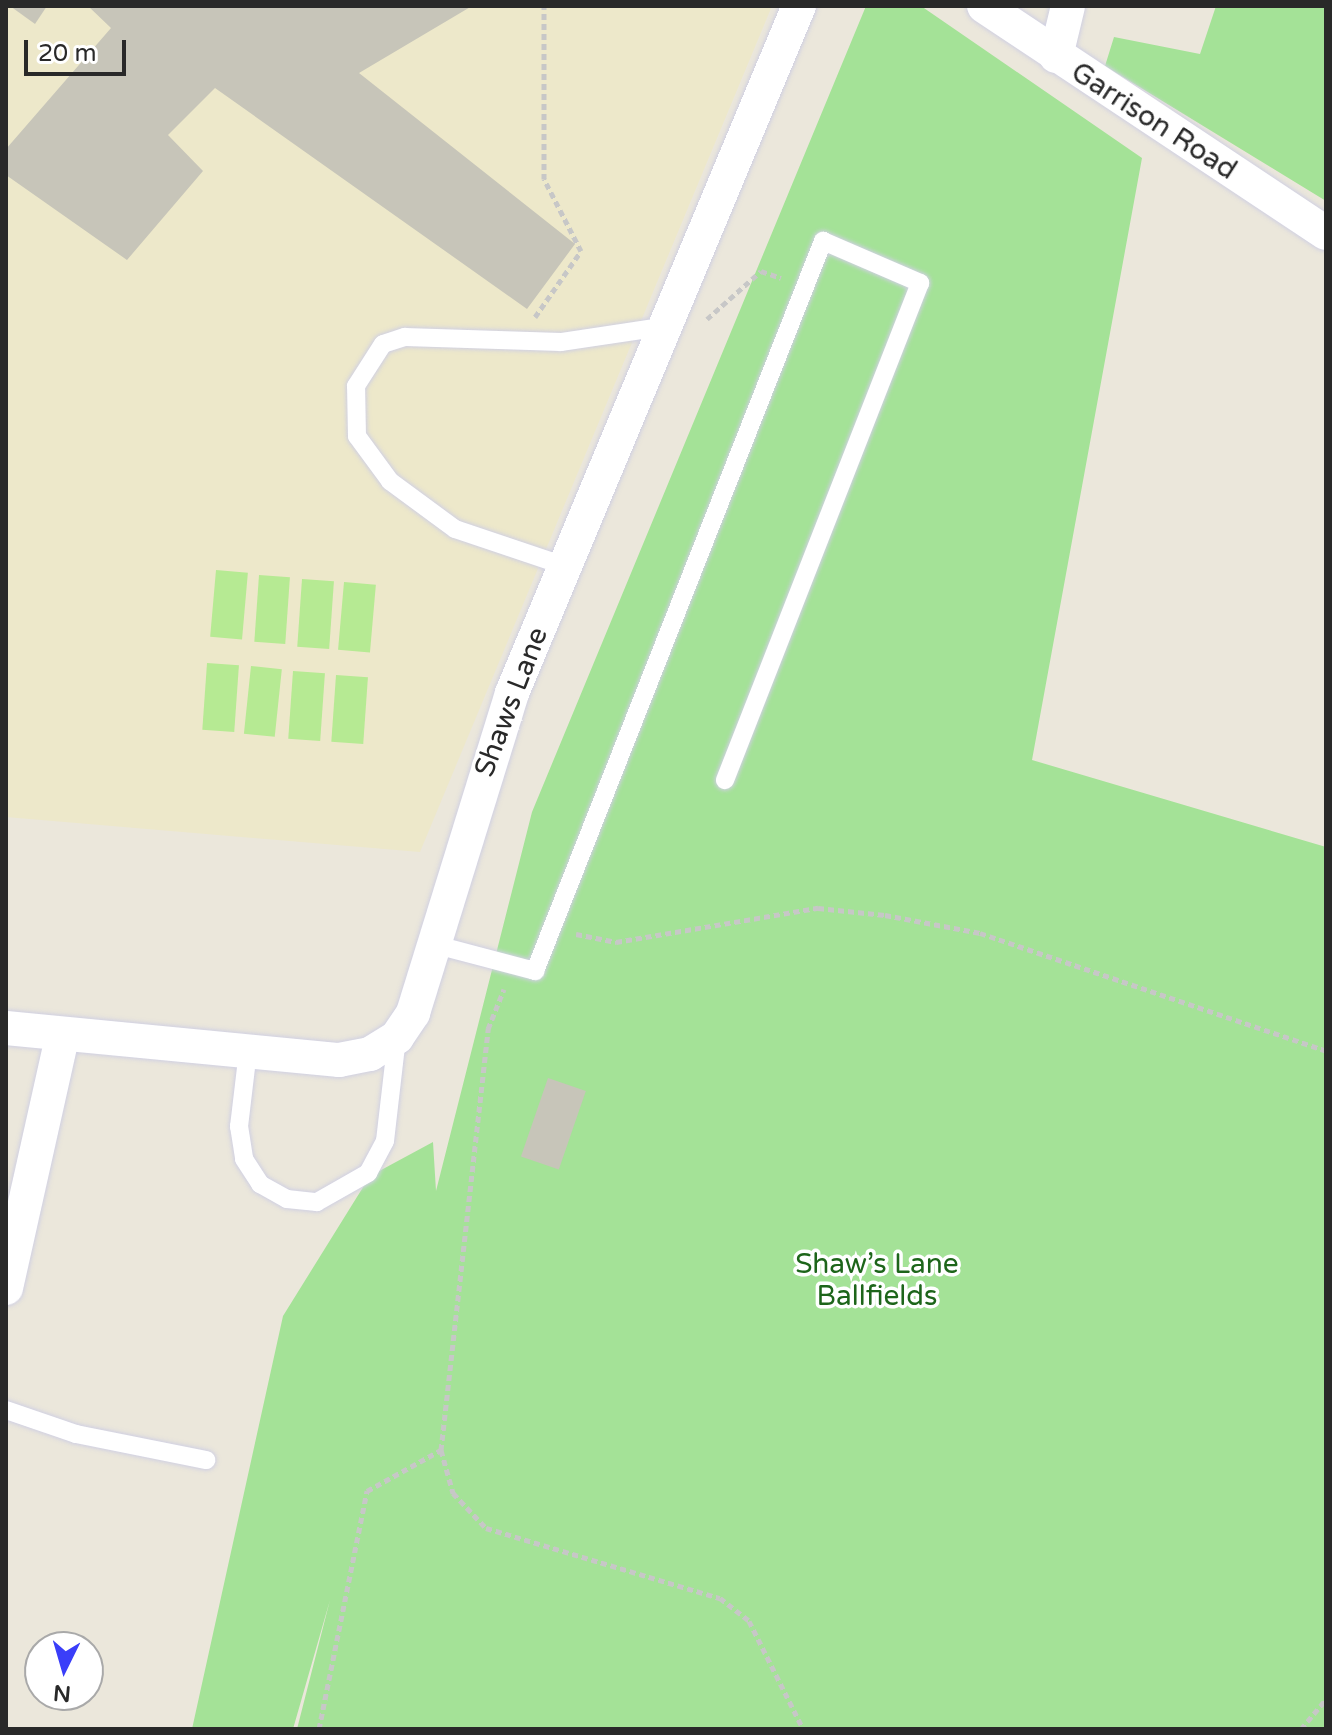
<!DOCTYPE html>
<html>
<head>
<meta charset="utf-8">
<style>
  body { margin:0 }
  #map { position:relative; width:1332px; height:1735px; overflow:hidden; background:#ebe7db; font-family:"Varela Round",sans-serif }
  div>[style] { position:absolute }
  .education>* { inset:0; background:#ede8ca }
  .green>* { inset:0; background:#a4e297 }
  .pitch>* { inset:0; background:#b6ea93; transform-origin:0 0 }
  .building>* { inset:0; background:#c7c5b9; transform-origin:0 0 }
  .path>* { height:5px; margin-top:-2.5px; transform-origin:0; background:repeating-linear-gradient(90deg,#c7c7c7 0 6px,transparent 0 10px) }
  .roads { filter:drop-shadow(0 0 2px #d0d0e2) drop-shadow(0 0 2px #d0d0e2) }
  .lane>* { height:18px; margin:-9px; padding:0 9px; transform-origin:9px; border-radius:9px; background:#fff }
  .street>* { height:34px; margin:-17px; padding:0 17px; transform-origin:17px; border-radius:17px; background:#fff }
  span { translate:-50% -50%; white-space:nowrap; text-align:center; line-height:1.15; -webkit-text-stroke:7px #fff; paint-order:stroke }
  .street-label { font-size:28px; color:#292929 }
  .park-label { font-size:28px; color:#1d651a }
  .frame { position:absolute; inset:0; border:8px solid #292929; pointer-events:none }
  .north { position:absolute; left:24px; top:1631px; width:80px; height:80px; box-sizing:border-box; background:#fff; border:2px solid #a9a9a9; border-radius:50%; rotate:185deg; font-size:22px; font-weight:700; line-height:32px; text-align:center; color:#292929 }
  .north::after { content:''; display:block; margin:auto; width:28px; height:36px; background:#3a3ef9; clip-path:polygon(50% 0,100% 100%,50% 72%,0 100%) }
  .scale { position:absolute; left:24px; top:40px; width:102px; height:36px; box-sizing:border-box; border:4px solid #292929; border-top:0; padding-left:10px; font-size:24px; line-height:28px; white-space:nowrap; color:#292929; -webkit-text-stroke:6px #fff; paint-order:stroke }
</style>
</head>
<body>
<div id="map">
  <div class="education">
    <div style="clip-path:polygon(6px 6px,772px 6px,420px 852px,6px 817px)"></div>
  </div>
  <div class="green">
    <div style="clip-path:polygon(866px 6px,921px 6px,1142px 158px,1032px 760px,1326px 847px,1326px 1729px,297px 1729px,330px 1600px,293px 1729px,192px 1729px,283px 1316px,370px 1176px,433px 1142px,436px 1191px,532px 812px)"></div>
    <div style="clip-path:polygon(1216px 6px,1326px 6px,1326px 201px,1105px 66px,1114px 37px,1200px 54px)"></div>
  </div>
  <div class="pitch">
    <div style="left:216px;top:570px;width:32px;height:67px;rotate:5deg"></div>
    <div style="left:259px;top:575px;width:31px;height:67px;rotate:4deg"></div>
    <div style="left:302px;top:579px;width:32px;height:68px;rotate:4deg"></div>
    <div style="left:344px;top:582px;width:32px;height:68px;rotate:5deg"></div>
    <div style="left:207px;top:663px;width:32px;height:67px;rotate:4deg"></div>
    <div style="left:251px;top:666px;width:31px;height:68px;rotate:6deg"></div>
    <div style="left:293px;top:671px;width:32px;height:68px;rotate:4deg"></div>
    <div style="left:336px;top:675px;width:32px;height:67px;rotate:4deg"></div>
  </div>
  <div class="building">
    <div style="clip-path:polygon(10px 6px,47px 6px,35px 24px)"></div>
    <div style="clip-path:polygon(88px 6px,472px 6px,359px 73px,575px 244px,527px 309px,215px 88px,168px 135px,203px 171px,127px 260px,6px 175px,6px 149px,111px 28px)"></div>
    <div style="left:548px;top:1078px;width:40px;height:83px;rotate:19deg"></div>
  </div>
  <div class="path">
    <div style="left:535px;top:317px;width:80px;rotate:-55.1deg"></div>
    <div style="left:581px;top:251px;width:81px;rotate:-117.2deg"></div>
    <div style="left:544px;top:179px;width:173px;rotate:-90deg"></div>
    <div style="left:707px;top:319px;width:72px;rotate:-41.6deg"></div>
    <div style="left:761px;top:271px;width:21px;rotate:19deg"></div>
    <div style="left:576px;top:934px;width:41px;rotate:11.3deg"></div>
    <div style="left:616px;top:942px;width:205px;rotate:-9.6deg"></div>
    <div style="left:818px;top:908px;width:67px;rotate:6deg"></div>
    <div style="left:885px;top:915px;width:97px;rotate:10.7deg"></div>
    <div style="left:980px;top:933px;width:366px;rotate:18.8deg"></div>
    <div style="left:441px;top:1450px;width:424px;rotate:-83.6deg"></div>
    <div style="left:488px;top:1029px;width:43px;rotate:-68.2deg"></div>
    <div style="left:319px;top:1729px;width:243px;rotate:-78.6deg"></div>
    <div style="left:367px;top:1491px;width:85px;rotate:-29deg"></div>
    <div style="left:441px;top:1450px;width:45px;rotate:74.4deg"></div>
    <div style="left:453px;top:1493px;width:48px;rotate:46.7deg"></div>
    <div style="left:486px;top:1528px;width:244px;rotate:16.7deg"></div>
    <div style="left:720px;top:1598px;width:37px;rotate:38deg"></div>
    <div style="left:749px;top:1621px;width:121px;rotate:63.4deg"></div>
    <div style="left:1301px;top:1729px;width:39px;rotate:-50deg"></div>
  </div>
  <div class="roads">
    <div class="lane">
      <div style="left:565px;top:566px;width:116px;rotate:-161.4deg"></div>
      <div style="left:455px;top:529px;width:81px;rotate:-143.6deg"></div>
      <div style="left:390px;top:481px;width:56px;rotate:-126.3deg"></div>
      <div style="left:357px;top:436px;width:50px;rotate:-91.1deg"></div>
      <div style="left:356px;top:386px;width:50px;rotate:-57.3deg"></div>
      <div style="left:383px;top:344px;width:23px;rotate:-18deg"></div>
      <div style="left:405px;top:337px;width:156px;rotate:1.8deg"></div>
      <div style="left:561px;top:342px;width:101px;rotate:-8.5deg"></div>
      <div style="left:433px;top:944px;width:106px;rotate:14.8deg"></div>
      <div style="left:535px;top:971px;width:785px;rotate:-68.47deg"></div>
      <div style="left:823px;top:241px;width:106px;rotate:23.4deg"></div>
      <div style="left:920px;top:283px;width:534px;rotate:111.42deg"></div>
      <div style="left:248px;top:1051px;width:76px;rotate:96.8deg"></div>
      <div style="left:239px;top:1126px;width:33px;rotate:81deg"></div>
      <div style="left:244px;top:1159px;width:30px;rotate:57deg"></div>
      <div style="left:260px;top:1184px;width:31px;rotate:29deg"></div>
      <div style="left:287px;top:1199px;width:30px;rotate:6deg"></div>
      <div style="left:317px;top:1202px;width:59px;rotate:-29.6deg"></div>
      <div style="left:368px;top:1173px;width:36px;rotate:-62deg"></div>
      <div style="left:385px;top:1141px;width:105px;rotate:-83.4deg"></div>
      <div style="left:6px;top:1410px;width:74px;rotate:18.9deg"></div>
      <div style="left:76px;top:1434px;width:133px;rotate:11.3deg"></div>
    </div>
    <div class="street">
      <div style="left:984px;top:6px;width:410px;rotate:33.6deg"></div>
      <div style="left:1056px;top:56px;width:51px;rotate:-76.5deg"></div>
      <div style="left:6px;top:1028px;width:335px;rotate:5.5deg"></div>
      <div style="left:339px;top:1060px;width:32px;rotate:-11deg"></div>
      <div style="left:370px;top:1054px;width:32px;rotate:-32deg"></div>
      <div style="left:397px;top:1037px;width:29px;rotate:-56deg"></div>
      <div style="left:413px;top:1013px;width:335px;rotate:-72.8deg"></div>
      <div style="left:512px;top:693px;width:745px;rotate:-67.33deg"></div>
      <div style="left:6px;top:1288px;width:260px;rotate:-77.4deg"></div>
    </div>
  </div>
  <div class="street-label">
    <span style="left:1154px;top:121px;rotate:33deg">Garrison Road</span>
    <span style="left:511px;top:702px;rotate:-69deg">Shaws Lane</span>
  </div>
  <div class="park-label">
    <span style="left:877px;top:1280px">Shaw’s Lane<br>Ballfields</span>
  </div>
  <div class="frame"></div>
  <div class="north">N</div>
  <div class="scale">20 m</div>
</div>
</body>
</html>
